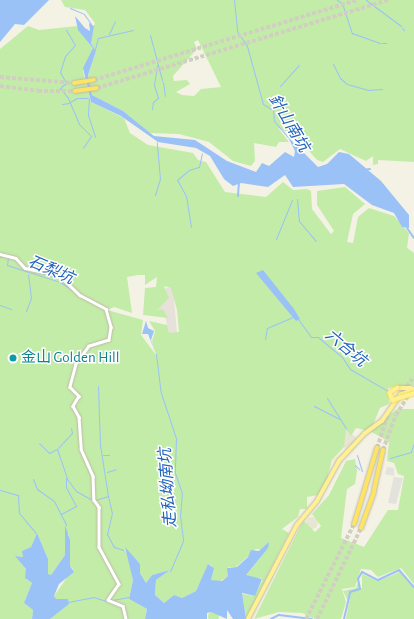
<!DOCTYPE html>
<html>
<head>
<meta charset="utf-8">
<style>
  body { margin:0 }
  #map { position:relative; width:414px; height:619px; overflow:hidden; background:#f4f2e4; font-family:"Alegreya Sans","Noto Sans TC",sans-serif }
  div>[style] { position:absolute }
  .residential>* { inset:0; background:#e8e5d2 }
  .round { border-radius:50% }
  .commercial>* { inset:0; background:#f8edcd }
  .industrial>* { inset:0; background:#e6e2d9 }
  .green>* { inset:0; background:#c3eca9 }
  .parking>* { inset:0; background:#e4e2dd }
  .water>* { inset:0; background:#9ac2f7 }
  .stream>* { height:1px; margin:-0.5px; padding:0 0.5px; transform-origin:0.5px; border-radius:0.5px; background:#9ac2f7 }
  .canal>* { height:2px; margin:-1px; padding:0 1px; transform-origin:1px; border-radius:1px; background:#9ac2f7 }
  .highway-tunnel>* { height:4px; margin-top:-2px; transform-origin:0; background:repeating-linear-gradient(90deg,#d1cfc1 0 4px,transparent 0 6px) }
  .roads { filter:drop-shadow(0 0 1px #c0bba6) drop-shadow(0 0 1px #c0bba6) }
  .minor>* { height:2.5px; margin:-1.25px; padding:0 1.25px; transform-origin:1.25px; border-radius:1.25px; background:#fff }
  .major>* { height:3.5px; margin:-1.75px; padding:0 1.75px; transform-origin:1.75px; border-radius:1.75px; background:#fff192 }
  .highway>* { height:4px; margin:-2px; padding:0 2px; transform-origin:2px; border-radius:2px; background:#ffe464 }
  .bridges { filter:drop-shadow(0 0 1px #efd957) drop-shadow(0 0 1px #efd957) }
  .major-bridge>* { height:3.5px; margin:-1.75px; padding:0 1.75px; transform-origin:1.75px; border-radius:1.75px; background:#fff192 }
  .dots>* { width:11px; height:11px; translate:-50% -50%; box-sizing:border-box; border:2px solid #fff; border-radius:50% }
  span { translate:-50% -50%; white-space:nowrap; text-align:center; line-height:1.15; -webkit-text-stroke:3px #fff; paint-order:stroke }
  .culture-label { font-size:15px; color:#0d838f }
  .left { translate:0 -50%; text-align:left }
  .water-label { font-size:16px; color:#2363bc; font-style:italic }
</style>
</head>
<body>
<div id="map">
  <div class="residential">
    <div style="clip-path:polygon(346px 429px,358px 439px,345px 449px,342px 440px)"></div>
    <div class="round" style="left:306px;top:517px;width:12px;height:12px"></div>
  </div>
  <div class="commercial">
    <div style="clip-path:polygon(351px 446px,333px 471px,333px 460px)"></div>
  </div>
  <div class="industrial">
    <div style="clip-path:polygon(173px 287px,177px 333px,169px 334px,165px 316px,155px 311px,164px 298px,166px 288px)"></div>
  </div>
  <div class="green">
    <div style="clip-path:polygon(evenodd,61px 0,414px 0,414px 162px,378px 160px,378px 164px,373px 165px,373px 156px,366px 161px,340px 149px,323px 162px,317px 160px,297px 137px,278px 128px,289px 142px,279px 142px,276px 147px,254px 143px,255px 161px,251px 166px,233px 161px,209px 142px,179px 134px,150px 133px,123px 111px,92px 95px,88px 75px,96px 51px,89px 39px,95px 23px,85px 10px,65px 7px,61px 0,198px 40px,221px 87px,201px 89px,194px 96px,182px 95px,176px 92px,190px 84px,187px 80px,174px 81px,173px 76px,197px 49px,194px 42px,198px 40px)"></div>
    <div style="clip-path:polygon(evenodd,28px 26px,39px 30px,77px 26px,93px 48px,83px 71px,91px 102px,124px 118px,130px 133px,148px 145px,193px 153px,198px 160px,206px 162px,225px 192px,266px 197px,283px 182px,293px 190px,307px 189px,311px 191px,312px 209px,331px 234px,334px 231px,317px 205px,317px 191px,345px 187px,365px 204px,353px 214px,347px 242px,353px 243px,358px 217px,369px 208px,394px 216px,409px 233px,407px 248px,414px 253px,414px 385px,388px 388px,389px 404px,380px 408px,373px 425px,365px 430px,356px 428px,351px 436px,346px 429px,344px 447px,332px 460px,326px 483px,318px 495px,307px 497px,307px 509px,300px 509px,298px 517px,282px 529px,289px 533px,246px 619px,242px 594px,254px 596px,262px 581px,262px 578px,247px 578px,246px 575px,260px 558px,261px 550px,256px 549px,236px 567px,228px 567px,228px 576px,219px 582px,211px 580px,213px 567px,209px 564px,196px 591px,182px 598px,174px 595px,164px 603px,155px 595px,156px 580px,170px 570px,152px 575px,146px 583px,140px 573px,140px 564px,124px 548px,130px 559px,133px 580px,129px 599px,147px 609px,145px 619px,50px 619px,68px 604px,67px 599px,55px 599px,54px 596px,73px 569px,70px 566px,69px 535px,65px 530px,65px 555px,51px 575px,48px 575px,48px 559px,37px 533px,31px 547px,23px 551px,23px 557px,16px 556px,26px 569px,26px 579px,32px 583px,24px 603px,33px 610px,32px 619px,0 619px,0 49px,28px 26px,138px 275px,145px 275px,145px 285px,157px 277px,156px 287px,145px 288px,143px 315px,168px 318px,163px 309px,157px 310px,169px 298px,164px 286px,171px 288px,177px 310px,179px 332px,169px 333px,167px 325px,149px 321px,155px 331px,152px 341px,156px 355px,141px 335px,143px 320px,107px 310px,114px 307px,132px 313px,127px 277px,138px 275px)"></div>
    <div style="clip-path:polygon(397px 409px,414px 409px,414px 584px,401px 568px,378px 577px,371px 570px,361px 569px,355px 587px,342px 589px,346px 602px,341px 619px,315px 619px,302px 613px,279px 612px,254px 619px,300px 527px,304px 521px,315px 532px,321px 526px,312px 514px,329px 495px,346px 461px,355px 459px,357px 471px,355px 484px,347px 489px,341px 538px,364px 547px,388px 510px,398px 510px,404px 476px,398px 474px,394px 463px,387px 461px,389px 442px,370px 431px)"></div>
    <div style="clip-path:polygon(400px 572px,414px 588px,414px 619px,346px 619px,351px 592px,362px 588px,362px 574px,378px 581px)"></div>
    <div style="clip-path:polygon(358px 582px,360px 588px,350px 591px,348px 601px,343px 591px,356px 588px)"></div>
    <div class="round" style="left:207.5px;top:610.5px;width:11px;height:11px"></div>
  </div>
  <div class="parking">
    <div style="clip-path:polygon(387px 467px,394px 468px,394px 477px,403px 478px,396px 504px,388px 503px,394px 476px,385px 474px)"></div>
  </div>
  <div class="water">
    <div style="clip-path:polygon(0 0,49px 0,24px 25px,15px 24px,0 42px)"></div>
    <div style="clip-path:polygon(75px 16px,85px 28px,90px 31px,89px 23px,94px 26px,91px 43px,96px 51px,88px 75px,92px 95px,123px 111px,154px 136px,195px 140px,227px 161px,256px 172px,262px 163px,269px 166px,285px 152px,294px 157px,295px 151px,288px 137px,318px 167px,327px 164px,339px 152px,349px 154px,381px 181px,409px 215px,409px 228px,402px 227px,394px 213px,372px 205px,344px 184px,293px 187px,285px 175px,268px 187px,241px 183px,233px 186px,224px 179px,210px 156px,196px 148px,158px 142px,121px 116px,91px 102px,83px 68px,93px 48px,78px 30px)"></div>
    <div style="clip-path:polygon(263px 270px,294px 309px,300px 319px,296px 321px,256px 273px)"></div>
    <div style="clip-path:polygon(146px 321px,148px 328px,154px 331px,151px 340px,156px 354px,148px 334px,142px 334px)"></div>
    <div style="clip-path:polygon(65px 525px,70px 540px,70px 566px,74px 572px,59px 584px,54px 596px,56px 599px,68px 599px,69px 604px,50px 619px,32px 619px,33px 610px,24px 603px,32px 583px,25px 578px,26px 569px,15px 556px,23px 557px,22px 551px,31px 547px,37px 533px,48px 559px,48px 574px,51px 575px,65px 555px)"></div>
    <div style="clip-path:polygon(269px 542px,268px 548px,246px 575px,262px 579px,255px 596px,242px 593px,246px 619px,233px 619px,227px 610px,227px 619px,211px 612px,207px 613px,207px 619px,145px 619px,147px 609px,129px 599px,133px 580px,125px 547px,140px 564px,140px 573px,146px 583px,152px 575px,170px 570px,156px 580px,155px 595px,164px 603px,174px 595px,182px 598px,196px 591px,208px 564px,214px 568px,211px 580px,222px 581px,228px 576px,227px 568px,237px 567px,248px 557px,251px 550px,259px 551px)"></div>
  </div>
  <div class="stream">
    <div style="left:234px;top:0;width:31px;rotate:84deg"></div>
    <div style="left:237px;top:31px;width:18px;rotate:56deg"></div>
    <div style="left:247px;top:46px;width:60px;rotate:74.6deg"></div>
    <div style="left:263px;top:104px;width:12px;rotate:31deg"></div>
    <div style="left:273px;top:110px;width:11px;rotate:85deg"></div>
    <div style="left:274px;top:121px;width:21px;rotate:49deg"></div>
    <div style="left:337px;top:0;width:6px;rotate:31deg"></div>
    <div style="left:342px;top:3px;width:32px;rotate:72deg"></div>
    <div style="left:352px;top:33px;width:30px;rotate:20deg"></div>
    <div style="left:366px;top:0;width:44px;rotate:36.6deg"></div>
    <div style="left:70px;top:8px;width:15px;rotate:23deg"></div>
    <div style="left:84px;top:14px;width:12px;rotate:55deg"></div>
    <div style="left:402px;top:28px;width:3px;rotate:45deg"></div>
    <div style="left:66px;top:30px;width:17px;rotate:59deg"></div>
    <div style="left:75px;top:45px;width:15px;rotate:132deg"></div>
    <div style="left:65px;top:56px;width:17px;rotate:107deg"></div>
    <div style="left:60px;top:72px;width:13px;rotate:61deg"></div>
    <div style="left:66px;top:83px;width:8px;rotate:140deg"></div>
    <div style="left:60px;top:88px;width:13px;rotate:51deg"></div>
    <div style="left:68px;top:98px;width:28px;rotate:67deg"></div>
    <div style="left:79px;top:124px;width:17px;rotate:45deg"></div>
    <div style="left:91px;top:136px;width:14px;rotate:124deg"></div>
    <div style="left:109px;top:34px;width:14px;rotate:-65deg"></div>
    <div style="left:150px;top:35px;width:47px;rotate:75.1deg"></div>
    <div style="left:382px;top:43px;width:4px"></div>
    <div style="left:95px;top:49px;width:11px;rotate:-75deg"></div>
    <div style="left:98px;top:38px;width:36px;rotate:-13deg"></div>
    <div style="left:333px;top:64px;width:16px;rotate:63deg"></div>
    <div style="left:340px;top:78px;width:9px;rotate:41deg"></div>
    <div style="left:347px;top:84px;width:22px;rotate:16deg"></div>
    <div style="left:368px;top:90px;width:14px;rotate:-4deg"></div>
    <div style="left:163px;top:82px;width:14px;rotate:82deg"></div>
    <div style="left:280px;top:86px;width:28px;rotate:-48deg"></div>
    <div style="left:89px;top:99px;width:16px;rotate:94deg"></div>
    <div style="left:88px;top:115px;width:23px;rotate:72deg"></div>
    <div style="left:70px;top:102px;width:8px;rotate:-30deg"></div>
    <div style="left:77px;top:98px;width:11px"></div>
    <div style="left:62px;top:104px;width:7px;rotate:-8deg"></div>
    <div style="left:152px;top:109px;width:7px;rotate:-82deg"></div>
    <div style="left:153px;top:102px;width:6px;rotate:-39deg"></div>
    <div style="left:158px;top:98px;width:14px;rotate:-107deg"></div>
    <div style="left:154px;top:85px;width:20px;rotate:-81deg"></div>
    <div style="left:155px;top:195px;width:17px;rotate:-73deg"></div>
    <div style="left:160px;top:179px;width:37px;rotate:-95deg"></div>
    <div style="left:297px;top:199px;width:22px;rotate:85deg"></div>
    <div style="left:299px;top:221px;width:26px;rotate:50deg"></div>
    <div style="left:191px;top:227px;width:31px;rotate:-99deg"></div>
    <div style="left:186px;top:196px;width:18px;rotate:-119deg"></div>
    <div style="left:177px;top:180px;width:16px;rotate:-40deg"></div>
    <div style="left:189px;top:170px;width:10px;rotate:-17deg"></div>
    <div style="left:199px;top:167px;width:14px;rotate:-78deg"></div>
    <div style="left:276px;top:239px;width:42px;rotate:-67.7deg"></div>
    <div style="left:0;top:257px;width:3px;rotate:-18deg"></div>
    <div style="left:8px;top:257px;width:8px;rotate:97deg"></div>
    <div style="left:7px;top:265px;width:56px;rotate:17.8deg"></div>
    <div style="left:60px;top:282px;width:31px;rotate:33deg"></div>
    <div style="left:0;top:305px;width:12px;rotate:20deg"></div>
    <div style="left:26px;top:311px;width:14px;rotate:-69deg"></div>
    <div style="left:31px;top:298px;width:24px;rotate:-97deg"></div>
    <div style="left:298px;top:319px;width:22px;rotate:54deg"></div>
    <div style="left:311px;top:337px;width:7px"></div>
    <div style="left:318px;top:337px;width:31px;rotate:40deg"></div>
    <div style="left:342px;top:357px;width:14px;rotate:56deg"></div>
    <div style="left:350px;top:369px;width:44px;rotate:30.1deg"></div>
    <div style="left:265px;top:339px;width:11px;rotate:-80deg"></div>
    <div style="left:267px;top:328px;width:28px;rotate:-23deg"></div>
    <div style="left:156px;top:354px;width:39px;rotate:83deg"></div>
    <div style="left:161px;top:393px;width:47px;rotate:71.6deg"></div>
    <div style="left:176px;top:438px;width:35px;rotate:92deg"></div>
    <div style="left:175px;top:473px;width:21px;rotate:71deg"></div>
    <div style="left:182px;top:493px;width:22px;rotate:95deg"></div>
    <div style="left:180px;top:515px;width:26px;rotate:83deg"></div>
    <div style="left:183px;top:541px;width:33px;rotate:113deg"></div>
    <div style="left:98px;top:386px;width:59px;rotate:88.1deg"></div>
    <div style="left:100px;top:445px;width:52px;rotate:81.1deg"></div>
    <div style="left:327px;top:398px;width:36px;rotate:58deg"></div>
    <div style="left:314px;top:406px;width:28px;rotate:27deg"></div>
    <div style="left:39px;top:443px;width:14px;rotate:45deg"></div>
    <div style="left:49px;top:453px;width:9px;rotate:-27deg"></div>
    <div style="left:57px;top:449px;width:31px;rotate:71deg"></div>
    <div style="left:58px;top:448px;width:21px;rotate:-47deg"></div>
    <div style="left:72px;top:433px;width:5px;rotate:-101deg"></div>
    <div style="left:103px;top:455px;width:6px"></div>
    <div style="left:357px;top:455px;width:17px;rotate:73deg"></div>
    <div style="left:390px;top:458px;width:22px;rotate:-16deg"></div>
    <div style="left:411px;top:452px;width:9px;rotate:-72deg"></div>
    <div style="left:355px;top:465px;width:6px;rotate:45deg"></div>
    <div style="left:107px;top:472px;width:9px;rotate:-18deg"></div>
    <div style="left:33px;top:479px;width:11px;rotate:68deg"></div>
    <div style="left:37px;top:489px;width:21px;rotate:35deg"></div>
    <div style="left:54px;top:501px;width:27px;rotate:63deg"></div>
    <div style="left:67px;top:479px;width:15px;rotate:53deg"></div>
    <div style="left:76px;top:491px;width:18px;rotate:29deg"></div>
    <div style="left:0;top:490px;width:19px;rotate:16deg"></div>
    <div style="left:18px;top:495px;width:18px;rotate:87deg"></div>
    <div style="left:19px;top:513px;width:26px;rotate:50deg"></div>
    <div style="left:95px;top:500px;width:14px;rotate:-17deg"></div>
    <div style="left:108px;top:496px;width:17px;rotate:77deg"></div>
    <div style="left:112px;top:513px;width:22px;rotate:103deg"></div>
    <div style="left:107px;top:534px;width:15px;rotate:62deg"></div>
    <div style="left:114px;top:547px;width:10px;rotate:17deg"></div>
    <div style="left:61px;top:514px;width:17px;rotate:-28deg"></div>
    <div style="left:76px;top:506px;width:21px;rotate:-118deg"></div>
    <div style="left:66px;top:487px;width:9px;rotate:-90deg"></div>
    <div style="left:112px;top:600px;width:17px;rotate:-10deg"></div>
    <div style="left:68px;top:602px;width:25px;rotate:-11deg"></div>
    <div style="left:93px;top:597px;width:14px;rotate:17deg"></div>
  </div>
  <div class="canal">
    <div style="left:364px;top:170px;width:6px;rotate:-9deg"></div>
    <div style="left:238px;top:196px;width:14px;rotate:-86deg"></div>
    <div style="left:407px;top:228px;width:12px;rotate:55deg"></div>
    <div style="left:271px;top:619px;width:9px;rotate:-27deg"></div>
    <div style="left:279px;top:615px;width:33px;rotate:7deg"></div>
    <div style="left:344px;top:619px;width:28px;rotate:-77deg"></div>
    <div style="left:350px;top:592px;width:10px;rotate:-17deg"></div>
    <div style="left:360px;top:589px;width:10px;rotate:-101deg"></div>
    <div style="left:358px;top:579px;width:8px;rotate:-60deg"></div>
    <div style="left:362px;top:572px;width:18px;rotate:27deg"></div>
    <div style="left:378px;top:580px;width:23px;rotate:-25deg"></div>
    <div style="left:399px;top:570px;width:23px;rotate:49deg"></div>
  </div>
  <div class="highway-tunnel">
    <div style="left:0;top:77px;width:74px;rotate:4.6deg"></div>
    <div style="left:94px;top:80px;width:276px;rotate:-16.9deg"></div>
    <div style="left:0;top:86px;width:38px;rotate:7deg"></div>
    <div style="left:38px;top:91px;width:37px"></div>
    <div style="left:97px;top:88px;width:304px;rotate:-16.8deg"></div>
    <div style="left:399px;top:396px;width:24px;rotate:-52deg"></div>
    <div style="left:377px;top:448px;width:38px;rotate:-72deg"></div>
    <div style="left:383px;top:450px;width:37px;rotate:-70deg"></div>
    <div style="left:396px;top:415px;width:25px;rotate:-58deg"></div>
    <div style="left:306px;top:619px;width:106px;rotate:-63.2deg"></div>
    <div style="left:317px;top:619px;width:101px;rotate:-64.2deg"></div>
  </div>
  <div class="roads">
    <div class="minor">
      <div style="left:0;top:254px;width:16px;rotate:14deg"></div>
      <div style="left:16px;top:258px;width:13px;rotate:48deg"></div>
      <div style="left:25px;top:268px;width:35px;rotate:12deg"></div>
      <div style="left:59px;top:275px;width:29px;rotate:44deg"></div>
      <div style="left:80px;top:295px;width:30px;rotate:28deg"></div>
      <div style="left:106px;top:309px;width:19px;rotate:74deg"></div>
      <div style="left:111px;top:327px;width:13px;rotate:99deg"></div>
      <div style="left:109px;top:340px;width:21px;rotate:163deg"></div>
      <div style="left:89px;top:346px;width:22px;rotate:126deg"></div>
      <div style="left:76px;top:364px;width:24px;rotate:105deg"></div>
      <div style="left:70px;top:387px;width:13px;rotate:45deg"></div>
      <div style="left:79px;top:396px;width:12px;rotate:121deg"></div>
      <div style="left:73px;top:406px;width:13px;rotate:61deg"></div>
      <div style="left:79px;top:417px;width:32px;rotate:86deg"></div>
      <div style="left:81px;top:449px;width:30px;rotate:66deg"></div>
      <div style="left:93px;top:476px;width:24px;rotate:88deg"></div>
      <div style="left:94px;top:500px;width:9px;rotate:54deg"></div>
      <div style="left:99px;top:507px;width:40px;rotate:90deg"></div>
      <div style="left:99px;top:547px;width:42px;rotate:61.6deg"></div>
      <div style="left:119px;top:584px;width:19px;rotate:125deg"></div>
      <div style="left:108px;top:600px;width:16px;rotate:22deg"></div>
      <div style="left:123px;top:606px;width:13px;rotate:77deg"></div>
    </div>
    <div class="major">
      <div style="left:398px;top:388px;width:13px"></div>
      <div style="left:248px;top:619px;width:106px;rotate:-62.5deg"></div>
      <div style="left:297px;top:525px;width:31px;rotate:-50deg"></div>
      <div style="left:317px;top:501px;width:46px;rotate:-61.2deg"></div>
      <div style="left:339px;top:461px;width:37px;rotate:-47deg"></div>
      <div style="left:364px;top:434px;width:22px;rotate:-36deg"></div>
      <div style="left:382px;top:421px;width:32px;rotate:-55deg"></div>
      <div style="left:400px;top:395px;width:15px;rotate:-23deg"></div>
    </div>
    <div class="highway">
      <div style="left:74px;top:83px;width:20px;rotate:-9deg"></div>
      <div style="left:75px;top:91px;width:22px;rotate:-8deg"></div>
      <div style="left:365px;top:488px;width:42px;rotate:-73.3deg"></div>
      <div style="left:374px;top:490px;width:41px;rotate:-77.3deg"></div>
      <div style="left:354px;top:524px;width:37px;rotate:-73deg"></div>
      <div style="left:361px;top:528px;width:38px;rotate:-70deg"></div>
    </div>
  </div>
  <div class="bridges">
    <div class="major-bridge">
      <div style="left:398px;top:388px;width:9px;rotate:148deg"></div>
      <div style="left:390px;top:393px;width:8px;rotate:67deg"></div>
      <div style="left:393px;top:400px;width:22px;rotate:-18deg"></div>
    </div>
  </div>
  <div class="dots">
    <div style="left:13px;top:358px;background:#0f9aa8"></div>
  </div>
  <div class="culture-label">
    <span class="left" style="left:21px;top:358px">金山 Golden Hill</span>
  </div>
  <div class="water-label">
    <span style="left:289px;top:123px;rotate:59deg">針山南坑</span>
    <span style="left:51px;top:270px;rotate:23deg">石梨坑</span>
    <span style="left:346px;top:348px;rotate:40deg">六合坑</span>
    <span style="left:168px;top:488px;rotate:-94deg">走私坳南坑</span>
  </div>
</div>
</body>
</html>
